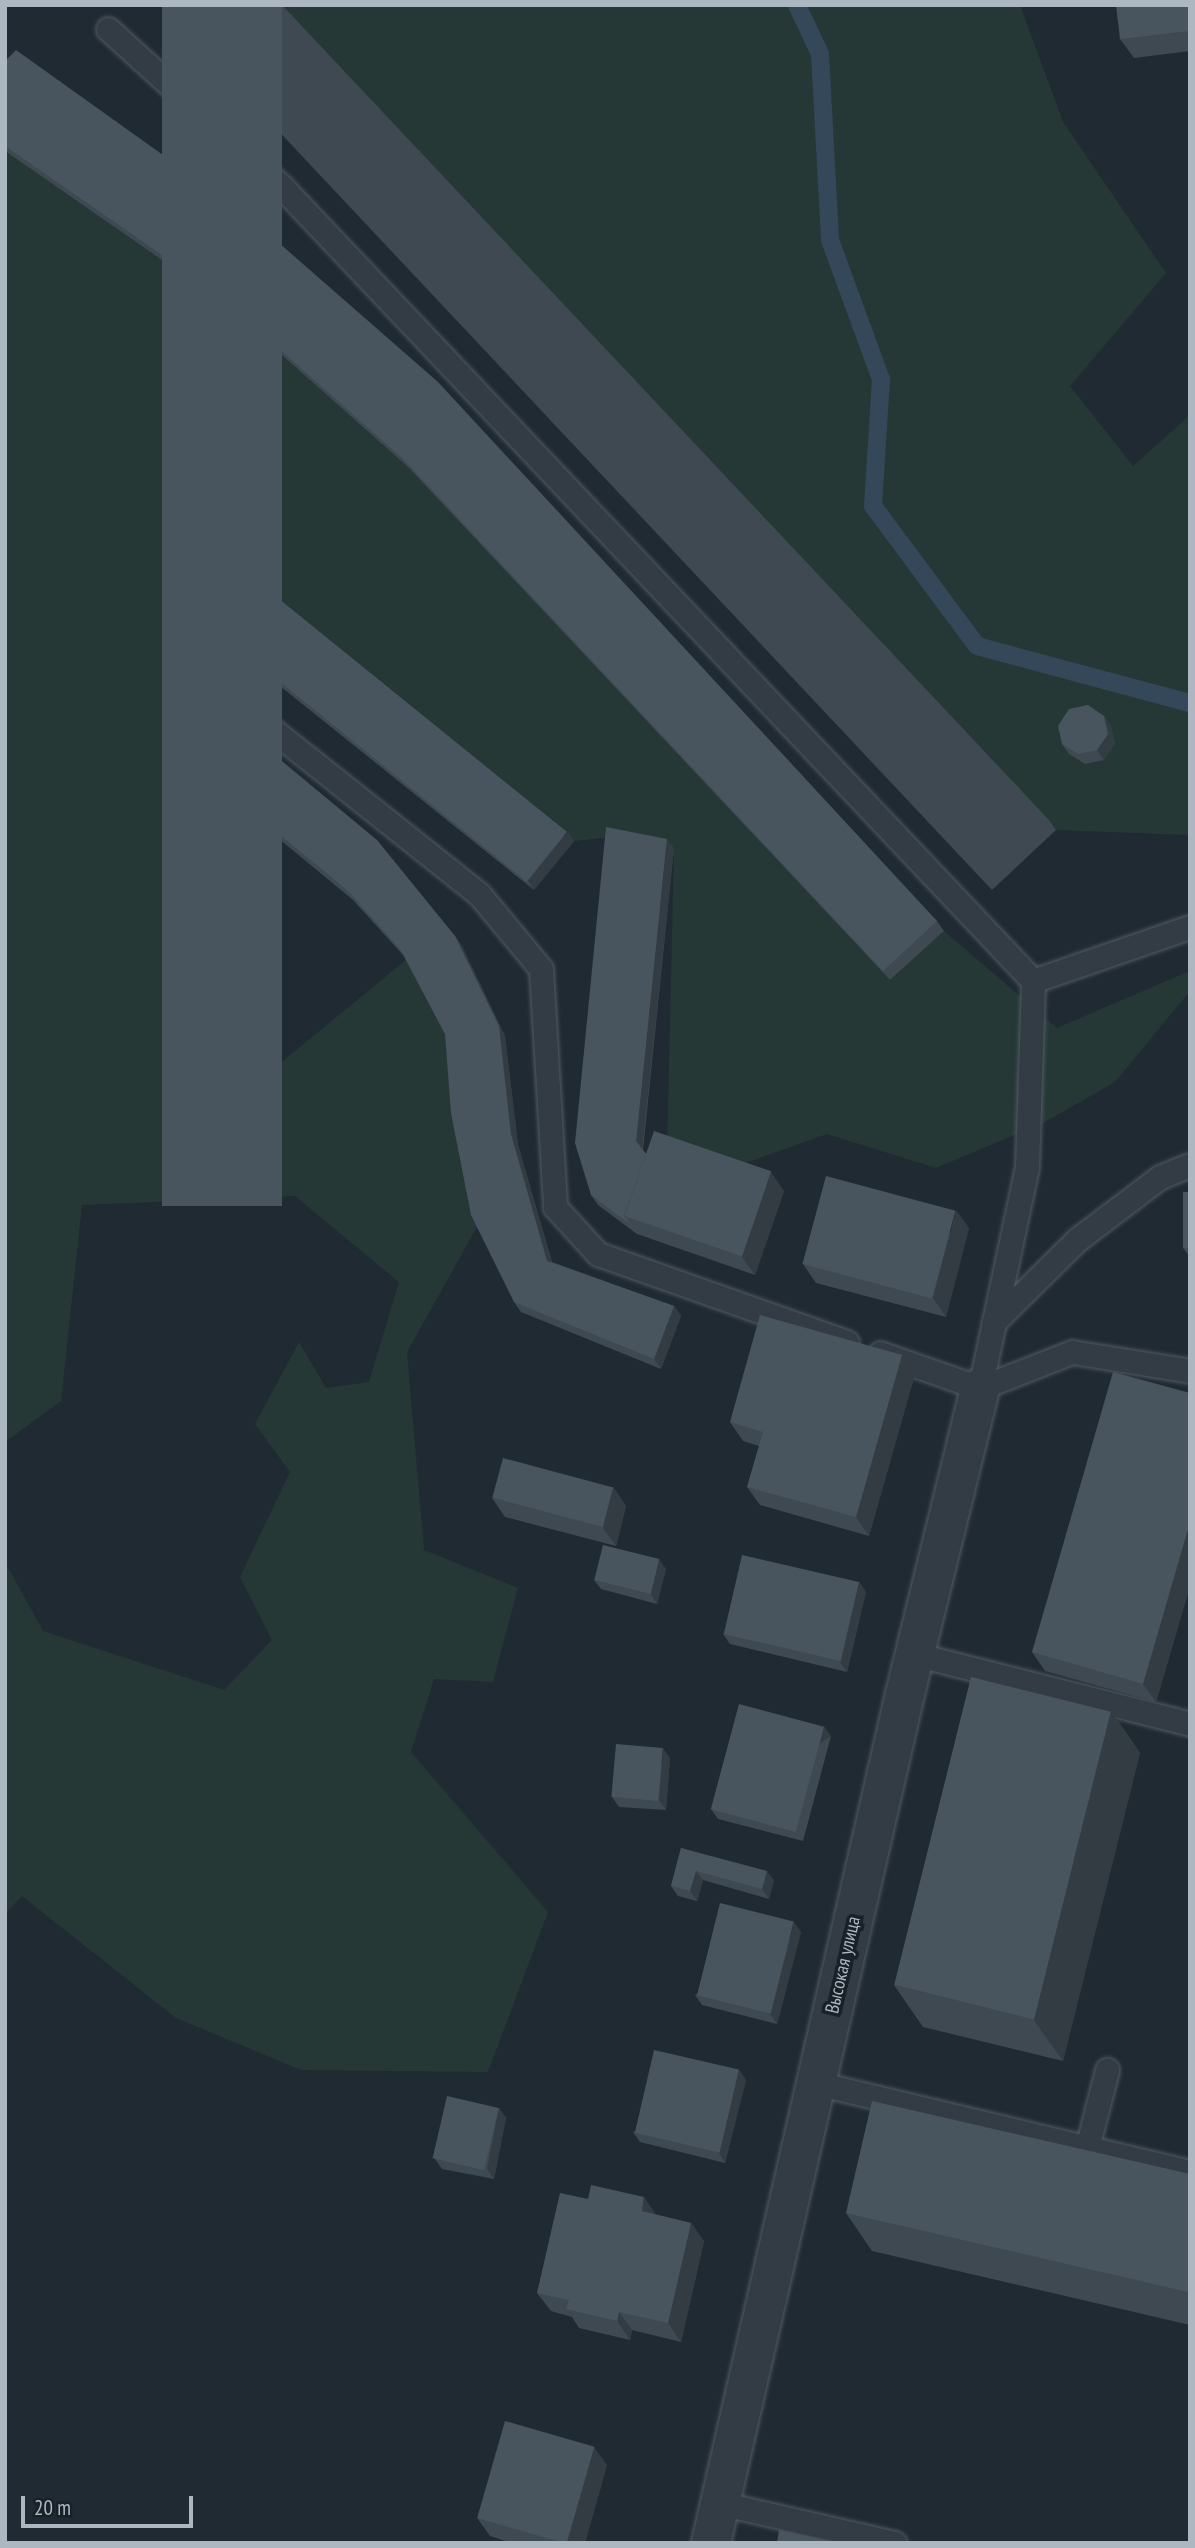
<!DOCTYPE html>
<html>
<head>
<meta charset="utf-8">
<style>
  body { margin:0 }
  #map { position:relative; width:1195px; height:2548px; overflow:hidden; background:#202a33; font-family:"PT Sans Narrow",sans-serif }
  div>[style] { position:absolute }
  .green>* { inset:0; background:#253836 }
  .stream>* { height:18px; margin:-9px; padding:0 9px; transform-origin:9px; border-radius:9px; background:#354859 }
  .roads { filter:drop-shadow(0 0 2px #515a62) drop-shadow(0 0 2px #515a62) }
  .service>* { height:23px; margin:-11.5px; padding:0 11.5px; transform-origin:11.5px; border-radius:11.5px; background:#333c44 }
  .minor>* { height:38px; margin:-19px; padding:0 19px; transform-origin:19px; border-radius:19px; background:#333c44 }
  .wall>* { inset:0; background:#3e4952 }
  .shaded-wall>* { inset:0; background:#323c42; transform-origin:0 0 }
  .building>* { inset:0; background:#48555f; transform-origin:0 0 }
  span { translate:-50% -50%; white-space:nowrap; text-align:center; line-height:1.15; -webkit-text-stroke:7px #192128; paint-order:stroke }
  .street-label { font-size:19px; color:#adb7c1 }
  .frame { position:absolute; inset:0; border:7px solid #adb7c1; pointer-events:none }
  .scale { position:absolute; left:21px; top:2496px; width:172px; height:32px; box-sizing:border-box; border:4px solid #adb7c1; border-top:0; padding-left:9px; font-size:21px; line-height:24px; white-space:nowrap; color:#adb7c1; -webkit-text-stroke:5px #192128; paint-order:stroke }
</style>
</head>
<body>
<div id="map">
  <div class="green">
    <div style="clip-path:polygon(280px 5px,1020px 5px,1063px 122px,1166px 273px,1070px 386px,1133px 466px,1190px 415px,1190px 835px,1056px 830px)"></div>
    <div style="clip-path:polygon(5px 151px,221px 301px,408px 467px,890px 980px,944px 931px,1057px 1028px,1190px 971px,1190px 991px,1115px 1082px,1043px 1123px,936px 1168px,827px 1134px,726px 1170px,667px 1150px,674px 848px,612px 837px,574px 841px,259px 587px,163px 747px,270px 906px,272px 1070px,407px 959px,451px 1044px,478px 1225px,407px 1352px,424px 1550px,518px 1588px,493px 1682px,434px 1679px,411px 1752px,548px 1912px,488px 2072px,301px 2070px,176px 2018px,22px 1896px,5px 1914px,5px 1562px,43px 1631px,224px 1690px,272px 1640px,240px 1577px,290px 1472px,255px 1424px,299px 1342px,326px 1388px,369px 1382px,399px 1282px,295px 1196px,82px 1205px,61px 1401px,5px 1442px)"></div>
  </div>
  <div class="stream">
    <div style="left:797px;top:5px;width:54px;rotate:64.9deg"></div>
    <div style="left:820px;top:54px;width:186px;rotate:86.9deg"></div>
    <div style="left:830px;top:240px;width:148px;rotate:69.9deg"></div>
    <div style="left:881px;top:379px;width:127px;rotate:93.6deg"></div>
    <div style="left:873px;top:506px;width:174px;rotate:53.4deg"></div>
    <div style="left:977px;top:646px;width:220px;rotate:15deg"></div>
  </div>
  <div class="roads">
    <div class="service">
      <div style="left:108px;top:29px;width:235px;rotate:42.2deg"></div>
      <div style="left:282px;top:187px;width:1093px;rotate:46.59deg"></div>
      <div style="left:1033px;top:981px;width:166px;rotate:-19deg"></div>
      <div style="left:245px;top:708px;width:299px;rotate:38.5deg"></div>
      <div style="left:479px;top:894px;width:97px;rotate:50.4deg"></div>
      <div style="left:541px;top:969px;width:238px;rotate:86.6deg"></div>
      <div style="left:555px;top:1207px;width:64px;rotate:47.5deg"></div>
      <div style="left:598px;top:1254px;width:264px;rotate:19.5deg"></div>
      <div style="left:994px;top:1322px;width:118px;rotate:-44.7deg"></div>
      <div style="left:1078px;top:1239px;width:103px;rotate:-37.1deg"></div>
      <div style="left:1160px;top:1177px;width:32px;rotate:-22deg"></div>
      <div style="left:880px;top:1353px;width:106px;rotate:19.3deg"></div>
      <div style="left:980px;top:1388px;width:99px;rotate:-21.4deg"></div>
      <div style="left:1072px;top:1352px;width:120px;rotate:9.1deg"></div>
      <div style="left:980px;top:1388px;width:227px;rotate:-78deg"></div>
      <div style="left:1027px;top:1166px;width:185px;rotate:-88.1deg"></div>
      <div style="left:918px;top:1655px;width:281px;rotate:14.2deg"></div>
      <div style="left:816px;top:2083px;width:384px;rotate:13.4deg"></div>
      <div style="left:1087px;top:2148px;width:81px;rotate:-75.6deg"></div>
      <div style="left:719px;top:2503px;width:180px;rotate:12.8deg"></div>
    </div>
    <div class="minor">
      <div style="left:711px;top:2543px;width:871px;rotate:-77.13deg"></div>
      <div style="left:905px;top:1694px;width:315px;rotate:-76.2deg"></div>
    </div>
  </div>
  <div class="wall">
    <div style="clip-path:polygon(160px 5px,282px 5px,1049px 820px,1056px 830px,992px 890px)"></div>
    <div style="clip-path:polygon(1190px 5px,1190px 51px,1134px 58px,1120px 39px)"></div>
    <div style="clip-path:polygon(5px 61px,937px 921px,944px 931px,890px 980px,408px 467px,221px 301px,5px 151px)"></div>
    <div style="clip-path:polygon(212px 627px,574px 841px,534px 890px,219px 637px)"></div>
    <div style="clip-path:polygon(1104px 716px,1111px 726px,1115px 744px,1104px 760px,1085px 764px,1069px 754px,1062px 744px)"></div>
    <div style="clip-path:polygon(185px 757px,455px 936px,462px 946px,505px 1036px,518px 1145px,552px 1262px,674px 1306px,681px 1316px,661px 1369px,521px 1312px,514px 1302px,445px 1034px,403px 955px,353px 900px,192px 767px)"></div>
    <div style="clip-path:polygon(674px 848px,643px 1150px,646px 1154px,784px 1191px,755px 1275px,637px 1234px,598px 1205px,591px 1195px)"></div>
    <div style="clip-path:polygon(1190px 1192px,1190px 1257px,1183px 1248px)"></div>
    <div style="clip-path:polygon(969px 1228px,946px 1317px,816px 1283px,803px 1264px)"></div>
    <div style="clip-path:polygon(902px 1355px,915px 1374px,869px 1536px,760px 1505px,747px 1487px,759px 1446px,743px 1441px,730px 1422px)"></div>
    <div style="clip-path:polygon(1190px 1393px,1190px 1586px,1156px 1702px,1045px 1671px,1032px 1652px)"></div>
    <div style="clip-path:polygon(613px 1487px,626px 1506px,616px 1546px,505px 1517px,492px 1498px)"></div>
    <div style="clip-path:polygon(666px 1569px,657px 1604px,601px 1589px,594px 1580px)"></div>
    <div style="clip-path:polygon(859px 1582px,866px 1592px,847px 1672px,730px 1644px,723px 1634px)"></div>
    <div style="clip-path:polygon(1111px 1711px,1140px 1753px,1063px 2061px,923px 2027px,894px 1985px)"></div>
    <div style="clip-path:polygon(831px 1736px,803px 1841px,718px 1819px,711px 1809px)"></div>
    <div style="clip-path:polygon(670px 1758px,666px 1810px,619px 1807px,612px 1797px)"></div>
    <div style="clip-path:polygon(681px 1848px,774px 1880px,769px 1899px,703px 1880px,697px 1901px,678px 1896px,671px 1886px)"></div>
    <div style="clip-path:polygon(801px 1932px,777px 2024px,702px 2005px,695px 1995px)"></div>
    <div style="clip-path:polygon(739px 2070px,746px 2080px,725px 2163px,640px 2142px,633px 2132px)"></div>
    <div style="clip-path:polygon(499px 2108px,506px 2118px,494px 2179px,442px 2169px,435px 2159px)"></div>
    <div style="clip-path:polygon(1190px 2174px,1190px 2325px,872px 2251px,846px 2213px)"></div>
    <div style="clip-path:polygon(657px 2215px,691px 2223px,704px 2241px,681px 2342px,632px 2330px,630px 2340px,579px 2328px,572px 2317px,551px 2311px,537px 2293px)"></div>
    <div style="clip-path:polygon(607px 2465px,585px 2543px,512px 2543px,490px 2536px,477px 2518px)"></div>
  </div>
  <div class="shaded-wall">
    <div style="clip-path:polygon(1104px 716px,1111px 726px,1115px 744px,1104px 760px,1097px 750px)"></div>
    <div style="clip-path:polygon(568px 831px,574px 841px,534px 890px,528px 881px)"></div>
    <div style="clip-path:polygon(667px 839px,674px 848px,642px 1151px,636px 1141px)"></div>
    <div style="clip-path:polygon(455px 936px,462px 946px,505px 1036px,518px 1145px,554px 1271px,547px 1261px)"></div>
    <div style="clip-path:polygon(771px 1172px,784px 1191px,755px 1275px,742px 1257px)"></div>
    <div style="clip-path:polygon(956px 1210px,969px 1228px,946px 1317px,933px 1298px)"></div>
    <div style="clip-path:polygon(674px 1306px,681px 1316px,661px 1369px,654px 1359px)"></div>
    <div style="clip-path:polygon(902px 1355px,915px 1374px,869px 1536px,856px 1517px)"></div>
    <div style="clip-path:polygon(613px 1487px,626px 1506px,616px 1546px,603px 1528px)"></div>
    <div style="clip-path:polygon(1190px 1522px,1190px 1586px,1156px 1702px,1143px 1684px)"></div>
    <div style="clip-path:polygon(659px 1559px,666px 1569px,657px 1604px,651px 1594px)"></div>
    <div style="clip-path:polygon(859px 1582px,866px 1592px,847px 1672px,840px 1662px)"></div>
    <div style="clip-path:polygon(1111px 1711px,1140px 1753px,1063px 2061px,1033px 2019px)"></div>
    <div style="left:824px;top:1726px;width:12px;height:109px;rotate:55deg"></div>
    <div style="clip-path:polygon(663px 1748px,670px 1758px,666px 1810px,659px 1800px)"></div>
    <div style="clip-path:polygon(696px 1871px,703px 1880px,697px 1901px,690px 1891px)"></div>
    <div style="clip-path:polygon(767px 1871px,774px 1880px,769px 1899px,762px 1889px)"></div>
    <div style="clip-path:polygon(794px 1922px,801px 1932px,777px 2024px,770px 2014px)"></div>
    <div style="clip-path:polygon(739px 2070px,746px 2080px,725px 2163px,719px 2153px)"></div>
    <div style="clip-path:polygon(499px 2108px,506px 2118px,494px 2179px,487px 2169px)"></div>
    <div style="clip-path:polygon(644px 2197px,657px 2216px,642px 2211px)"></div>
    <div style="clip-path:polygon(691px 2223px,704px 2241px,681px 2342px,668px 2323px)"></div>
    <div style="clip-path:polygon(619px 2312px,632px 2330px,630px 2340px,617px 2321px)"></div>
    <div style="clip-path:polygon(594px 2447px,607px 2465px,585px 2543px,566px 2543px)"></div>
  </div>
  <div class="building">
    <div style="left:162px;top:5px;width:120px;height:1201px"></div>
    <div style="clip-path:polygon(1116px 5px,1190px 5px,1190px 31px,1120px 39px)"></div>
    <div style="clip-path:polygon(16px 50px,247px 215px,438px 382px,937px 921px,883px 971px,401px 457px,214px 291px,5px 146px,5px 61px)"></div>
    <div style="left:252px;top:577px;width:405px;height:64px;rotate:39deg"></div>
    <div style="clip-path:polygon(1088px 705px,1104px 716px,1108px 734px,1097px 750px,1078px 754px,1062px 744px,1058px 726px,1069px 709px)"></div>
    <div style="clip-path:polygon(218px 708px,377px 840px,455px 936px,499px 1026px,511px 1135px,547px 1261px,674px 1306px,654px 1359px,514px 1302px,471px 1215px,451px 1113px,445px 1034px,401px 950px,347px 890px,185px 757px)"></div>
    <div style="clip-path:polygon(606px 827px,667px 839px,636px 1141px,646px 1154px,624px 1216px,630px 1224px,591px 1195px,575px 1143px)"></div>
    <div style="left:654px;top:1131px;width:124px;height:90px;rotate:19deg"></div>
    <div style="left:826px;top:1176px;width:134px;height:91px;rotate:15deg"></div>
    <div style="left:1183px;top:1192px;width:7px;height:56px"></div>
    <div style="clip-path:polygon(760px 1315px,902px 1355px,856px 1517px,747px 1487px,763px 1432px,730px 1422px)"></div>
    <div style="clip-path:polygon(1113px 1372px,1190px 1393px,1190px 1522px,1143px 1684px,1032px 1652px)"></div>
    <div style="left:503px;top:1458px;width:114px;height:41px;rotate:15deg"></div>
    <div style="left:603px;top:1545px;width:58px;height:36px;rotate:14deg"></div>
    <div style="left:742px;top:1555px;width:120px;height:81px;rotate:13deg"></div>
    <div style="left:971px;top:1677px;width:144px;height:317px;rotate:14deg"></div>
    <div style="left:739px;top:1704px;width:88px;height:109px;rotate:15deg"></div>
    <div style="left:616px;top:1744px;width:47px;height:53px;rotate:5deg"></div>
    <div style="clip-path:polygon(681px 1848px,767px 1871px,762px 1889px,696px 1871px,690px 1891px,671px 1886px)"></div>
    <div style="left:720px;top:1903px;width:76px;height:95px;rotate:14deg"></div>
    <div style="left:654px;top:2050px;width:87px;height:85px;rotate:13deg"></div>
    <div style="left:447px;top:2096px;width:53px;height:64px;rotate:13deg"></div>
    <div style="clip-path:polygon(872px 2101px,1190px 2174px,1190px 2285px,1188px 2292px,846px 2213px)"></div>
    <div style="clip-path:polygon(591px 2185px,644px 2197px,642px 2211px,691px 2223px,668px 2323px,619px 2312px,617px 2321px,566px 2309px,569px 2300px,537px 2293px,560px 2193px,588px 2199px)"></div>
    <div style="left:505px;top:2421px;width:93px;height:101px;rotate:16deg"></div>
    <div style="clip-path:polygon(779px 2530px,838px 2543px,777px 2543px)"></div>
  </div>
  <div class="street-label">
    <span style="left:843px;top:1965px;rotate:-77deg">Высокая улица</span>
  </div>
  <div class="frame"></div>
  <div class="scale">20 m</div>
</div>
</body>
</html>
